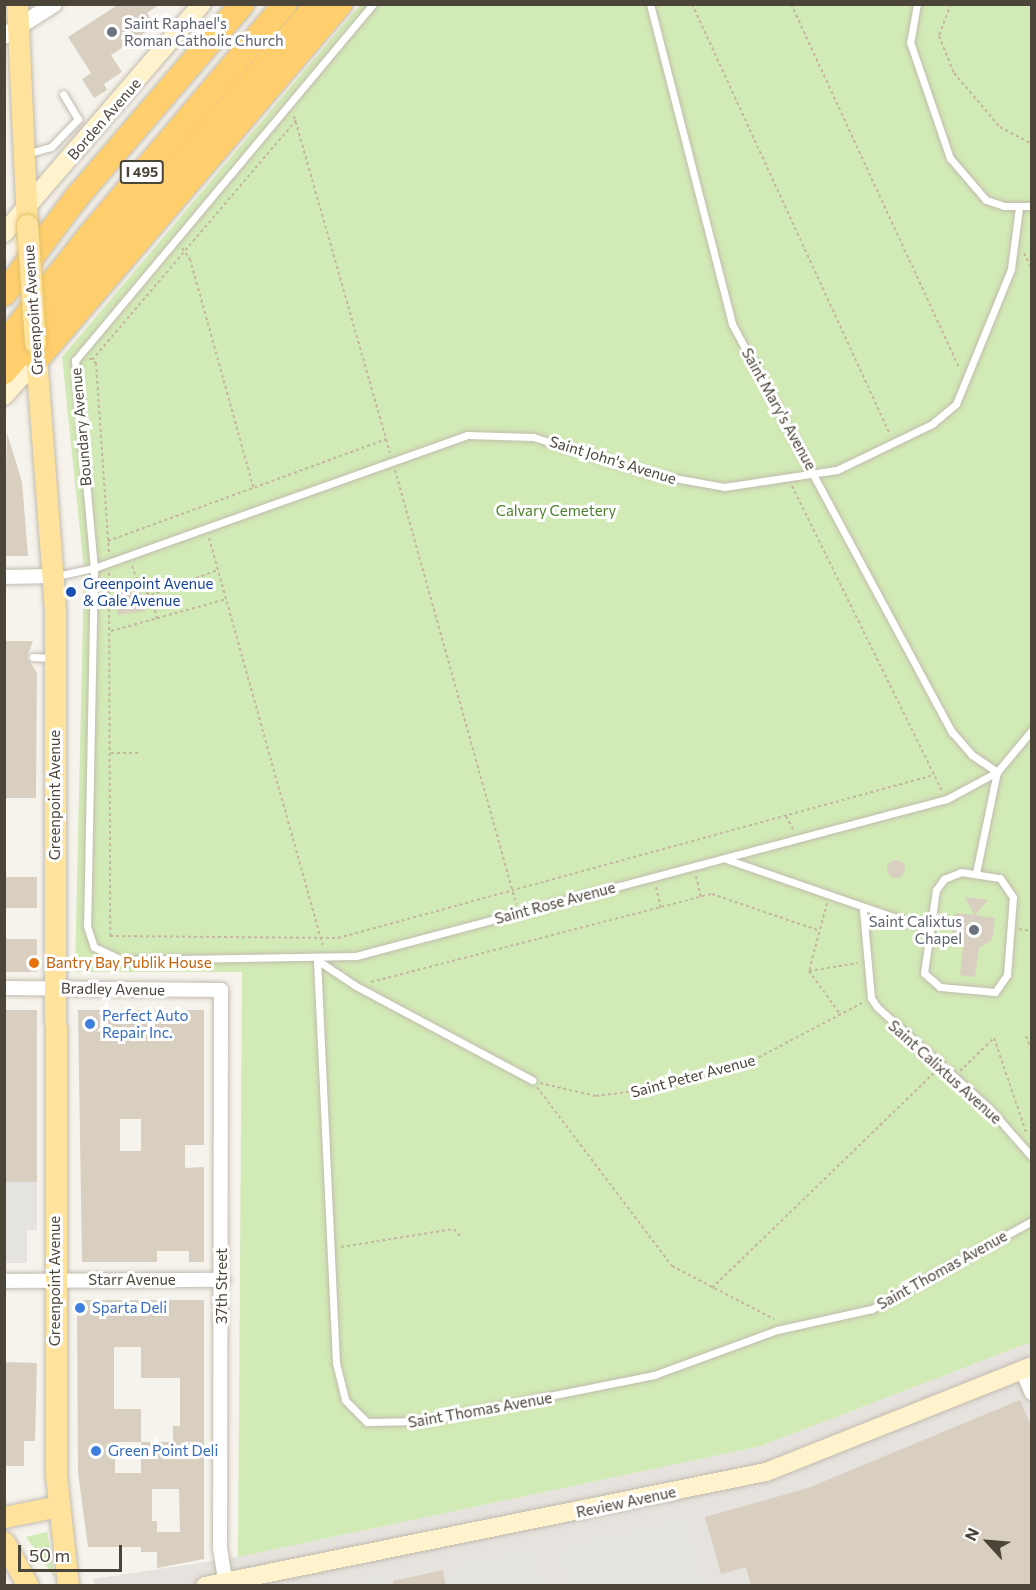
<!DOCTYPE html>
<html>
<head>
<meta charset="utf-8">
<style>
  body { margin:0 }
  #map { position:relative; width:1036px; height:1590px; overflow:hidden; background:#f6f3ec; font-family:Commissioner,sans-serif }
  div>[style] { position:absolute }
  .industrial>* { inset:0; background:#e6e2dd }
  .green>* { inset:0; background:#d2eab5 }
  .parking>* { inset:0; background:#e5e3e0 }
  .building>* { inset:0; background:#d8cfc1; transform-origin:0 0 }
  .round { border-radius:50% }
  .path>* { height:2px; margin-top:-1px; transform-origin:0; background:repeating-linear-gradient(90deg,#c4b79f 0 3px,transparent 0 6px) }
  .roads { filter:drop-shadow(0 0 2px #c2bbae) drop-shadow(0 0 2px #c2bbae) }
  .service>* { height:7px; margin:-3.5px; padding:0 3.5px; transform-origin:3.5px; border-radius:3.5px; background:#fff }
  .minor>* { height:14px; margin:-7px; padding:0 7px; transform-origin:7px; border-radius:7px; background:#fff }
  .tertiary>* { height:16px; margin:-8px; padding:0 8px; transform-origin:8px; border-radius:8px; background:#fff }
  .secondary>* { height:18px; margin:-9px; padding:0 9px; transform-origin:9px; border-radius:9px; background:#fff3cd }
  .primary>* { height:21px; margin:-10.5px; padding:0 10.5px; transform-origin:10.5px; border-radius:10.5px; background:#ffe39c }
  .motorway>* { height:24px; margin:-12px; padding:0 12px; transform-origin:12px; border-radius:12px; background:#ffcf6e }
  .bridges { filter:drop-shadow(0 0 2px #e6c16a) drop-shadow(0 0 2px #e6c16a) }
  .primary-bridge>* { height:21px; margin:-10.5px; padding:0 10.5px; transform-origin:10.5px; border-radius:10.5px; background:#ffe39c }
  .dots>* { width:16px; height:16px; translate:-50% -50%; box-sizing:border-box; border:3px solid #fff; border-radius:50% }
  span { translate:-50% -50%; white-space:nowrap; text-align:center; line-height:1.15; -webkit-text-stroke:6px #fff; paint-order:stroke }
  .shield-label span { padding:2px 4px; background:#fff; border:2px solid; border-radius:4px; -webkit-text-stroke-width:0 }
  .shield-label { font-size:14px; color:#4b4439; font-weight:700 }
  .worship-label { font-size:15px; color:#5b616d }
  .left { translate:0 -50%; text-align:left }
  .right { translate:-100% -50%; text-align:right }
  .street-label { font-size:15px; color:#4b4439 }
  .park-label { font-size:15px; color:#4a7f2a }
  .transit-label { font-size:15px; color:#164399 }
  .food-label { font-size:15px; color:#c56008 }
  .shop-label { font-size:15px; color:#366cbe }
  .frame { position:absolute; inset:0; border:6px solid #4b4439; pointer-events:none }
  .north { position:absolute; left:958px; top:1512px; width:60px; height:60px; -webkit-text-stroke:4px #fff; paint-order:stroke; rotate:296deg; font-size:16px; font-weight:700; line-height:24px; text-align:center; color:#4b4439 }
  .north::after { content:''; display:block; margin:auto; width:21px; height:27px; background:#4b4439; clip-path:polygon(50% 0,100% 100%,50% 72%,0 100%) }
  .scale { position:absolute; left:18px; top:1545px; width:104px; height:27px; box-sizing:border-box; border:3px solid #4b4439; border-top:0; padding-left:8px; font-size:18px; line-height:21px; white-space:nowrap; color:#4b4439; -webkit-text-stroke:4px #fff; paint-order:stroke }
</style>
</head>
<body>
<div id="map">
  <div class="industrial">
    <div style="clip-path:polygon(1031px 1342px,1031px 1585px,95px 1586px,93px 1579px,238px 1557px,761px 1446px)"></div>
  </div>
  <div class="green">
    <div style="clip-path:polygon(360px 5px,1031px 5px,1031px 1342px,761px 1446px,238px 1557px,242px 972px,75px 972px,84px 570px,62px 357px)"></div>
    <div style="clip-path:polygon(47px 1532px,55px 1578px,26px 1537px)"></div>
  </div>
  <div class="parking">
    <div style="clip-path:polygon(5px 1182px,37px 1182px,37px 1230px,27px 1230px,27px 1263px,5px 1263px)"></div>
    <div style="clip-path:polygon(686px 1516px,707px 1585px,568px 1585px,558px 1562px,562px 1544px)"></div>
    <div style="clip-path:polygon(532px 1546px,546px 1585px,446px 1585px,444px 1572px,460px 1568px,458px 1561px)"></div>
    <div style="clip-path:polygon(386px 1574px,385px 1585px,316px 1585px)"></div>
  </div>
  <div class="building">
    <div style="clip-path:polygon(119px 4px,160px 4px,147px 13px,155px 26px,111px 55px,122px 72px,104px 84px,107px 90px,94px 98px,82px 79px,91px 73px,68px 37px)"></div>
    <div style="clip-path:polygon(7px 433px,22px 482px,28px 556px,4px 556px)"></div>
    <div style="clip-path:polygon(114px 578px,124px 586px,138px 585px,146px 611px,118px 615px)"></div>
    <div style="clip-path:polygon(4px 641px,33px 641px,27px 657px,37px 673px,36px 798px,4px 798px)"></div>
    <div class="round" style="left:887px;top:860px;width:18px;height:18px"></div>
    <div style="left:37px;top:877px;width:31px;height:33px;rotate:90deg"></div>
    <div style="clip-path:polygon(965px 897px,988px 900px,975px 915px,995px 918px,992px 940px,979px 948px,975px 977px,960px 975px,963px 945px,952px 932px,955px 913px,974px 915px)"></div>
    <div style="left:4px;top:939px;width:33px;height:33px"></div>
    <div style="left:4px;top:1010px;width:33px;height:172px"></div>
    <div style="clip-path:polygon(evenodd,78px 1010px,204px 1010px,204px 1145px,185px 1145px,185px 1168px,204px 1167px,204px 1262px,189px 1262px,189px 1251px,157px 1251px,157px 1262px,82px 1262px,78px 1010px,120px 1119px,141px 1119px,141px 1151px,120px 1151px,120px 1119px)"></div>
    <div style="clip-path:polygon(evenodd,77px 1300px,204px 1300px,204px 1559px,157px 1568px,157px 1552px,141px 1552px,141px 1547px,88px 1547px,78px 1473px,77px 1300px,114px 1347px,141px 1347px,141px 1378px,180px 1378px,180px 1426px,173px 1426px,173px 1442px,141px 1442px,141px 1409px,114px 1409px,114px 1347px,77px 1300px,115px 1442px,141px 1442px,141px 1473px,115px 1473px,115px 1442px,77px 1300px,152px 1489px,179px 1489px,180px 1532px,157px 1532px,157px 1521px,152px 1521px,152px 1489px)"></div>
    <div style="clip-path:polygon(4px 1362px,37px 1363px,35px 1441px,24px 1441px,24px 1466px,5px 1466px)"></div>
    <div style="clip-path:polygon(1020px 1400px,1032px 1428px,1032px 1586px,751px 1586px,746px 1567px,721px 1574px,705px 1517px,808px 1488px)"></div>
    <div style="clip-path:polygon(443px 1570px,446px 1586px,393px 1586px,393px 1581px)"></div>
  </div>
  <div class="path">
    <div style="left:692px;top:4px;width:471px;rotate:65.3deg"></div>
    <div style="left:791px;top:4px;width:400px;rotate:65.2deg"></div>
    <div style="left:951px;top:4px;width:34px;rotate:111deg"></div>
    <div style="left:939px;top:36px;width:40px;rotate:68deg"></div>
    <div style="left:954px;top:73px;width:71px;rotate:49.6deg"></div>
    <div style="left:1000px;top:127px;width:36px;rotate:28deg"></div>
    <div style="left:294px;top:116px;width:350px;rotate:74.1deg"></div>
    <div style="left:182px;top:248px;width:14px;rotate:54deg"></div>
    <div style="left:190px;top:259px;width:239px;rotate:74.5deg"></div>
    <div style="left:1024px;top:253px;width:18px;rotate:63deg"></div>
    <div style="left:89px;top:358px;width:9px;rotate:36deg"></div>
    <div style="left:96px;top:363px;width:190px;rotate:86.1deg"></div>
    <div style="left:92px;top:360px;width:315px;rotate:-49.6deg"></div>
    <div style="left:395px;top:470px;width:451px;rotate:74.4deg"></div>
    <div style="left:792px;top:486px;width:340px;rotate:63.8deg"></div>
    <div style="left:209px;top:538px;width:423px;rotate:74.4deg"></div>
    <div style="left:108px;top:541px;width:296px;rotate:-20.1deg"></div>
    <div style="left:132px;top:566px;width:26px;rotate:69deg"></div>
    <div style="left:141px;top:590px;width:11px;rotate:27deg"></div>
    <div style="left:109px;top:573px;width:363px;rotate:89.8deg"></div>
    <div style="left:110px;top:936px;width:228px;rotate:0.5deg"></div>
    <div style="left:338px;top:938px;width:618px;rotate:-15.3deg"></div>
    <div style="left:157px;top:619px;width:25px;rotate:-104deg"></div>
    <div style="left:151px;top:595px;width:72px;rotate:-20.5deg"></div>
    <div style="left:111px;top:631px;width:119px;rotate:-15.5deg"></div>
    <div style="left:111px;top:753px;width:28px"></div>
    <div style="left:786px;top:816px;width:15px;rotate:62deg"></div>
    <div style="left:696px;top:876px;width:22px;rotate:77deg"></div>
    <div style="left:656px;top:887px;width:22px;rotate:77deg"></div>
    <div style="left:827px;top:903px;width:70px;rotate:104.8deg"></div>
    <div style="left:809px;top:971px;width:53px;rotate:54.2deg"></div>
    <div style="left:1019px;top:929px;width:13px;rotate:9deg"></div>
    <div style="left:809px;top:971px;width:49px;rotate:-9.5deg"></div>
    <div style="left:371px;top:982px;width:352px;rotate:-14.5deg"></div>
    <div style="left:712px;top:894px;width:114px;rotate:18.9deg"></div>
    <div style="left:1026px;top:1036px;width:17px;rotate:69deg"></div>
    <div style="left:960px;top:1071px;width:47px;rotate:-44.1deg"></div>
    <div style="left:994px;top:1038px;width:102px;rotate:71.2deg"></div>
    <div style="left:540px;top:1083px;width:57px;rotate:13.1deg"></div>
    <div style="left:596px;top:1096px;width:54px;rotate:-7.4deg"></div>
    <div style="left:650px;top:1089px;width:101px;rotate:-14.9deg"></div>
    <div style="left:748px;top:1063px;width:129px;rotate:-27.8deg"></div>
    <div style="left:537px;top:1087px;width:224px;rotate:53deg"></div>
    <div style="left:672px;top:1266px;width:115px;rotate:27.5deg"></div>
    <div style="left:341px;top:1247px;width:114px;rotate:-9.1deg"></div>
    <div style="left:454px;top:1229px;width:9px;rotate:49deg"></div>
    <div style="left:712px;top:1288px;width:309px;rotate:-44.1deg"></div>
  </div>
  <div class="roads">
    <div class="service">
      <div style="left:373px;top:4px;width:464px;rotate:129.9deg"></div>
      <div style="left:75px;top:360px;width:209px;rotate:84.8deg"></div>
      <div style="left:94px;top:568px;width:358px;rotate:91.1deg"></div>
      <div style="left:87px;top:926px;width:22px;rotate:72deg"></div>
      <div style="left:94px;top:947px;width:31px;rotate:25deg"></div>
      <div style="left:122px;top:960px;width:234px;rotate:-1deg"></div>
      <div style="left:356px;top:956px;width:611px;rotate:-14.88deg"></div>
      <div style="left:947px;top:799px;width:57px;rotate:-28.4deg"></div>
      <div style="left:650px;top:4px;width:330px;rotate:75.6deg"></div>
      <div style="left:732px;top:324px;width:464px;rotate:61.7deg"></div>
      <div style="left:952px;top:732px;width:30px;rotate:49deg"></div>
      <div style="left:972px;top:755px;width:30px;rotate:34deg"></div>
      <div style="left:917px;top:4px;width:39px;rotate:100deg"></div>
      <div style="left:910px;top:42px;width:123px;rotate:71deg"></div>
      <div style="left:950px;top:158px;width:55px;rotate:49.4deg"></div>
      <div style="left:986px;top:200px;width:19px;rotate:18deg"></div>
      <div style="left:1004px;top:206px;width:28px"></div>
      <div style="left:26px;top:154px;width:26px;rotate:-16deg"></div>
      <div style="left:51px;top:147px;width:39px;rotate:-46deg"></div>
      <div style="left:78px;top:119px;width:29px;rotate:-121deg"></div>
      <div style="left:56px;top:576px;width:39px;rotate:-12deg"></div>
      <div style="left:94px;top:568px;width:396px;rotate:-19.6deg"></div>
      <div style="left:467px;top:435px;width:66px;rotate:1.7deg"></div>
      <div style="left:533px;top:437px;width:125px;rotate:17.3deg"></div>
      <div style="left:652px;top:474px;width:73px;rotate:10.2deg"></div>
      <div style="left:724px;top:487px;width:114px;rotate:-8.6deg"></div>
      <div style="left:837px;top:470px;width:106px;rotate:-25.8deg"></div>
      <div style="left:932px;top:424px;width:31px;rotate:-40deg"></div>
      <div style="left:956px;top:404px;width:146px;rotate:-67.8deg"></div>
      <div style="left:1011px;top:269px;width:63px;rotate:-82.6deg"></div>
      <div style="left:33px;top:657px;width:18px;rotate:3deg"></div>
      <div style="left:726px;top:859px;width:214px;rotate:19.1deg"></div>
      <div style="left:961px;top:872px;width:39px;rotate:9deg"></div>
      <div style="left:1000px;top:878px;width:23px;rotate:56deg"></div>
      <div style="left:1013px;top:897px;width:78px;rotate:94.4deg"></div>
      <div style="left:1007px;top:975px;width:21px;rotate:125deg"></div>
      <div style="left:995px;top:992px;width:55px;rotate:-174.8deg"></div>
      <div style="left:940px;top:987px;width:21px;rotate:-139deg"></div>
      <div style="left:924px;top:973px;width:84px;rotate:-81.8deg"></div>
      <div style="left:936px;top:890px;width:14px;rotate:-54deg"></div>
      <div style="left:944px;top:879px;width:18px;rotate:-22deg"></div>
      <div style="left:976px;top:873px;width:103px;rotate:-78.3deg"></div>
      <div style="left:997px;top:772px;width:55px;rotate:-50.2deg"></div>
      <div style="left:863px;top:910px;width:88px;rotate:84.8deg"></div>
      <div style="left:871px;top:998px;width:11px;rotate:56deg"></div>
      <div style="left:877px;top:1007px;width:151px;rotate:42deg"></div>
      <div style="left:989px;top:1108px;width:65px;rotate:48.7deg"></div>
      <div style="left:317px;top:960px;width:403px;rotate:87.3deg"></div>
      <div style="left:336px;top:1363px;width:38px;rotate:76deg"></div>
      <div style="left:345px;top:1400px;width:31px;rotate:45deg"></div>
      <div style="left:367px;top:1422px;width:57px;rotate:-1deg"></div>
      <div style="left:424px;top:1421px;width:235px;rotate:-11.3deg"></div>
      <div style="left:654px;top:1375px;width:131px;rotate:-20.1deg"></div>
      <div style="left:777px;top:1330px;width:97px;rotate:-12.5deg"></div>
      <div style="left:872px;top:1309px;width:183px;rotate:-28.8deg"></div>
      <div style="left:317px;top:960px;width:47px;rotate:33.7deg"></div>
      <div style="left:356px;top:986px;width:200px;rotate:28.1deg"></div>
    </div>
    <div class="minor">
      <div style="left:4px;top:577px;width:49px;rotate:-1.2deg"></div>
      <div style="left:4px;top:988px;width:217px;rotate:0.5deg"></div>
      <div style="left:221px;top:990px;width:558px;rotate:90.1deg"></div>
      <div style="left:220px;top:1548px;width:33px;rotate:81deg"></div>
      <div style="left:4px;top:1281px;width:219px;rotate:-0.3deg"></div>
      <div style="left:1022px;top:1370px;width:25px;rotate:67deg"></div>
    </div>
    <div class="tertiary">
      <div style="left:4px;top:36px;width:59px;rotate:-32.6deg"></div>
    </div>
    <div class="secondary">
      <div style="left:4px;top:233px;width:303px;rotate:-49.2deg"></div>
      <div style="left:4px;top:396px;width:50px;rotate:-48.3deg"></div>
      <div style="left:205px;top:1586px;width:572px;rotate:-11.49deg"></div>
      <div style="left:766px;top:1472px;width:286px;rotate:-21.7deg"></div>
    </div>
    <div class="primary">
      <div style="left:17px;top:4px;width:221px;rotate:87.4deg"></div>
      <div style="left:35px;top:343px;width:270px;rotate:85.7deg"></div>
      <div style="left:55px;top:612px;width:863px;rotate:89.93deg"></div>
      <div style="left:56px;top:1475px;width:112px;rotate:83.8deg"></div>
      <div style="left:4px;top:1517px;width:56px;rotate:-11.3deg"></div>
      <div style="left:4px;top:1542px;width:50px;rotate:61.4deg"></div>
    </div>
    <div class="motorway">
      <div style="left:4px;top:294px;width:120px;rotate:-53.1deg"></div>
      <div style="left:76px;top:198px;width:255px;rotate:-49.4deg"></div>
      <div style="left:4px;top:344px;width:137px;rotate:-51.8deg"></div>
      <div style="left:89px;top:236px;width:304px;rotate:-49.8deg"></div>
      <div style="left:37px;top:359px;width:467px;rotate:-49.5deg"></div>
      <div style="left:4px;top:372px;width:483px;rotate:-49.6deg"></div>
    </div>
  </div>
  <div class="bridges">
    <div class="primary-bridge">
      <div style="left:27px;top:225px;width:118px;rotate:86.1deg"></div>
    </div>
  </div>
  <div class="dots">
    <div style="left:112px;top:32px;background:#6b7280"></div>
    <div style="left:71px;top:592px;background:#1a4fb4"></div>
    <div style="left:974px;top:930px;background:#6b7280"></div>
    <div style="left:34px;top:963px;background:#e8710a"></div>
    <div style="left:90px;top:1024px;background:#3f7fe0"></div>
    <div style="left:80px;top:1308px;background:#3f7fe0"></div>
    <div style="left:96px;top:1451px;background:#3f7fe0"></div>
  </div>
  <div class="shield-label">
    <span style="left:142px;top:172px">I 495</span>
  </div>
  <div class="worship-label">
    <span class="left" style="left:124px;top:32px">Saint Raphael's<br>Roman Catholic Church</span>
    <span class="right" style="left:962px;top:930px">Saint Calixtus<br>Chapel</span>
  </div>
  <div class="street-label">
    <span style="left:104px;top:119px;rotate:-49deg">Borden Avenue</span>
    <span style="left:33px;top:310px;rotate:-94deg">Greenpoint Avenue</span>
    <span style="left:779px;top:409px;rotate:61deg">Saint Mary's Avenue</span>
    <span style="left:81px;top:427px;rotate:-95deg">Boundary Avenue</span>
    <span style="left:613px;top:460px;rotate:17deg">Saint John's Avenue</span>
    <span style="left:55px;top:795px;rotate:-90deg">Greenpoint Avenue</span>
    <span style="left:555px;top:903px;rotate:-15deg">Saint Rose Avenue</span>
    <span style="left:113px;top:989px;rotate:1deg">Bradley Avenue</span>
    <span style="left:945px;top:1072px;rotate:42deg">Saint Calixtus Avenue</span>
    <span style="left:693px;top:1076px;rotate:-15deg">Saint Peter Avenue</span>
    <span style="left:942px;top:1270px;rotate:-29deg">Saint Thomas Avenue</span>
    <span style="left:132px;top:1280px">Starr Avenue</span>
    <span style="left:55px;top:1281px;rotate:-90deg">Greenpoint Avenue</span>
    <span style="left:222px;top:1286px;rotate:-90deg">37th Street</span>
    <span style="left:480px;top:1410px;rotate:-10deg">Saint Thomas Avenue</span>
    <span style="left:626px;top:1502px;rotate:-12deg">Review Avenue</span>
  </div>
  <div class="park-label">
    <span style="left:556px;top:511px">Calvary Cemetery</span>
  </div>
  <div class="transit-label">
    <span class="left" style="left:83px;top:592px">Greenpoint Avenue<br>&amp; Gale Avenue</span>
  </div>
  <div class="food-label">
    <span class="left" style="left:46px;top:963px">Bantry Bay Publik House</span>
  </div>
  <div class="shop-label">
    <span class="left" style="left:102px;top:1024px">Perfect Auto<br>Repair Inc.</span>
    <span class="left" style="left:92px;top:1308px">Sparta Deli</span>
    <span class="left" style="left:108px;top:1451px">Green Point Deli</span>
  </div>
  <div class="frame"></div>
  <div class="north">N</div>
  <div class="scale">50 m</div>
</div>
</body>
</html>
